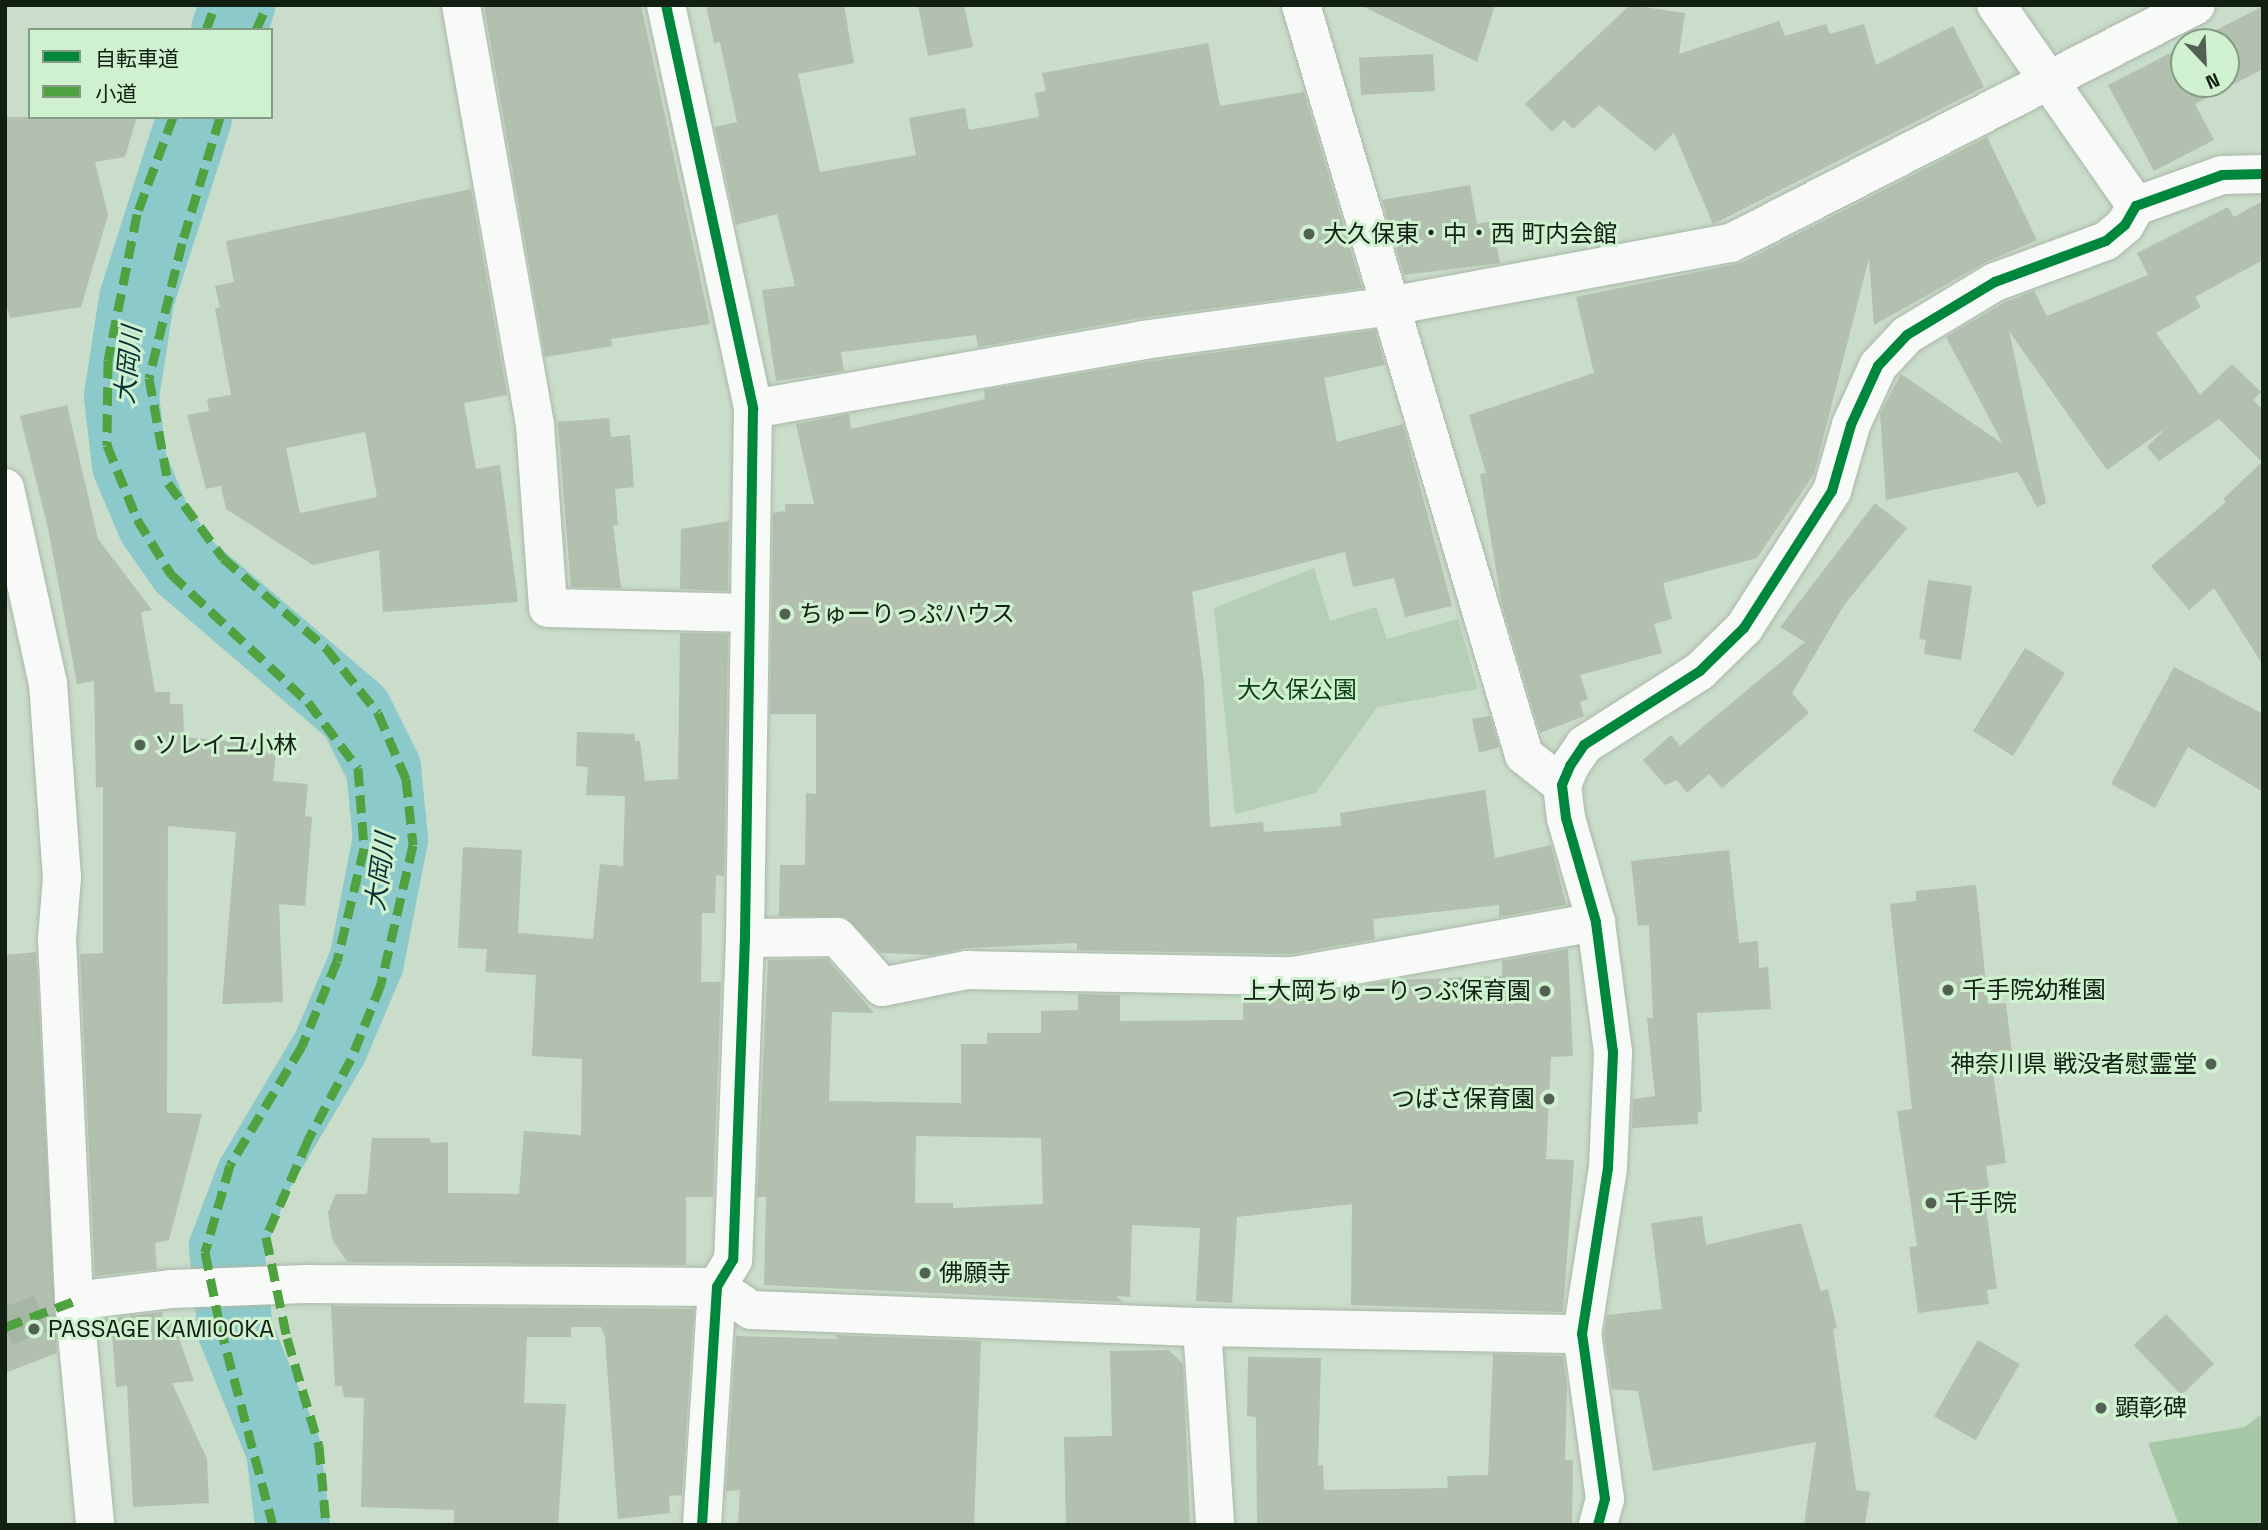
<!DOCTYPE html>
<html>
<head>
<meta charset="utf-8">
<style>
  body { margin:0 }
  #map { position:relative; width:2268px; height:1530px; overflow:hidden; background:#cadcca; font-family:"Space Grotesk","Noto Sans JP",sans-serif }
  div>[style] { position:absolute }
  .green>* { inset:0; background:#b4cfb5 }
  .forest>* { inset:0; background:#a7c8a7 }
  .river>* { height:75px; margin:-37.5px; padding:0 37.5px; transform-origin:37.5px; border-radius:37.5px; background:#8bc9cb }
  .building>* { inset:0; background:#b3bfaf; transform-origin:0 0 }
  .minor-tunnel>* { height:38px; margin-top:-19px; transform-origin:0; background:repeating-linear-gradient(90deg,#a5b6a5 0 38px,transparent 0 57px) }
  .roads { filter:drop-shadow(0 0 2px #aab8aa) drop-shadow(0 0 2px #aab8aa) }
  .minor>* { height:38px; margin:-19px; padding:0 19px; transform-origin:19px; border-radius:19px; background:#f7faf7 }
  .quiet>* { height:9px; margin-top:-4.5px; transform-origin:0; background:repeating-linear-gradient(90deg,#4ea23f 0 18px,transparent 0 27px) }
  .cycleway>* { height:10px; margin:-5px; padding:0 5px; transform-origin:5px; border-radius:5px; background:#00873e }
  .dots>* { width:19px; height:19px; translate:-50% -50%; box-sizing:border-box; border:4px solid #cff1cf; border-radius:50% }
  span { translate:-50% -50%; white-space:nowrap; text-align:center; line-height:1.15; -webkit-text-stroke:6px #cff1cf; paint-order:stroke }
  .poi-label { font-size:24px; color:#121f13 }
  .left { translate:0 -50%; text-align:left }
  .right { translate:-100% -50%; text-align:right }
  .park-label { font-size:24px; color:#0d3f14 }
  .water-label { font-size:26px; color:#083136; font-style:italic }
  .frame { position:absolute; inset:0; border:7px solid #121f13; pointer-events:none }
  .legend { position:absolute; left:28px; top:28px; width:245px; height:91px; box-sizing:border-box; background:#cff1cf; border:2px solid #839d84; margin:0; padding:9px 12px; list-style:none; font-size:21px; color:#121f13 }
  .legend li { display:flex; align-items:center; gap:14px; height:35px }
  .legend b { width:35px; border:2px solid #839d84 }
  .north { position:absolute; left:2170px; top:28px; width:70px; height:70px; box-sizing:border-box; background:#cff1cf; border:2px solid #839d84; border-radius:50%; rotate:157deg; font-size:19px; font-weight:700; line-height:28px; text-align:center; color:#121f13 }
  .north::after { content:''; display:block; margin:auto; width:24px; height:32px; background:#526153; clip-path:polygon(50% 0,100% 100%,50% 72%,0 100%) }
</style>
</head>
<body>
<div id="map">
  <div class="green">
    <div style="clip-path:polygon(1314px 568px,1330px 621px,1376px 607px,1387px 639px,1458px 619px,1478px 689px,1377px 707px,1316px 793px,1235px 814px,1214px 608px)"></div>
  </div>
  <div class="forest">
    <div style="clip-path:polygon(2263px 1413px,2263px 1525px,2179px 1525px,2148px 1443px,2245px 1427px)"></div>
  </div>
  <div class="river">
    <div style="left:228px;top:30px;width:27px;rotate:-70deg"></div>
    <div style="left:194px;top:117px;width:191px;rotate:107.7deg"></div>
    <div style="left:136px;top:299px;width:98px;rotate:98.8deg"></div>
    <div style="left:121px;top:396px;width:68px;rotate:83.3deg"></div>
    <div style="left:129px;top:464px;width:64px;rotate:67deg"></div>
    <div style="left:154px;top:523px;width:52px;rotate:55.1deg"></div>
    <div style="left:184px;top:566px;width:225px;rotate:40.5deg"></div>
    <div style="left:355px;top:712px;width:63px;rotate:63.4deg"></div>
    <div style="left:383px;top:768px;width:70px;rotate:84.3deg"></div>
    <div style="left:390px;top:838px;width:125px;rotate:101deg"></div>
    <div style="left:366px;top:961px;width:92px;rotate:113deg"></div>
    <div style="left:330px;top:1046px;width:151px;rotate:120.6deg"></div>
    <div style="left:253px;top:1176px;width:76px;rotate:110.8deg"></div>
    <div style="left:226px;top:1247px;width:84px;rotate:83.9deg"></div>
    <div style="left:235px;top:1331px;width:127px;rotate:67.9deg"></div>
    <div style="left:283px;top:1449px;width:77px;rotate:83.2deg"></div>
  </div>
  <div class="building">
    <div style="clip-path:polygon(484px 5px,641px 5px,710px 324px,611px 339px,612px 346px,545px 357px)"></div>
    <div style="clip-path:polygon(706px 5px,844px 5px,854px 63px,798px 74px,820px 172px,916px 155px,909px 118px,965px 108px,969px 130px,1039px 117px,1035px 93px,1046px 91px,1042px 73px,1208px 43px,1220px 106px,1304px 92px,1362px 288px,1140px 318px,978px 347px,976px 335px,841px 352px,844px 371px,776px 381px,762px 290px,795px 286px,777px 214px,736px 225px,715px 127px,737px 122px,720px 42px,714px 43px)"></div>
    <div style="clip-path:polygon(918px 5px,964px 5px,973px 47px,928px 56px)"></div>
    <div style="clip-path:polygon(1360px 5px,1495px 5px,1477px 62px)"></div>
    <div style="clip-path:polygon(1630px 5px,1685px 13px,1679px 54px,1779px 21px,1785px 36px,1826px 24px,1830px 34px,1864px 24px,1876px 65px,1953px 26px,1984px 87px,1713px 224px,1674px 133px,1655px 151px,1599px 105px,1573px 129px,1564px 120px,1552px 132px,1525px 104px)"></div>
    <div style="clip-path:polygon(2263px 6px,2263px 69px,2195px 104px,2214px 140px,2154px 171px,2108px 85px,2184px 46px,2184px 84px,2226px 84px,2226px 42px,2193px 42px)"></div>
    <div style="left:1433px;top:54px;width:37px;height:74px;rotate:87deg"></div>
    <div style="clip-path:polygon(5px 117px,137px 117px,125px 157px,95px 162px,108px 215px,81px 307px,10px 318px,5px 301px)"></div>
    <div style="clip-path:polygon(1987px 137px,2037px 240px,1984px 263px,1874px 325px,1869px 258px,1814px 474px,1757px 558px,1663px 583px,1672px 619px,1654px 624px,1662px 653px,1580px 675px,1588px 699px,1580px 702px,1584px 716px,1540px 733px,1502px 605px,1480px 474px,1486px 473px,1469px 415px,1594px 373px,1576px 297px,1741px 263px)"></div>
    <div style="clip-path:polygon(1470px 185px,1477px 224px,1492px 221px,1500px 263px,1404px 275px,1382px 200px)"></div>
    <div style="clip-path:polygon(evenodd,471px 189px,507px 395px,464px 403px,476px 469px,500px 465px,518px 602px,383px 612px,379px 550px,313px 565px,226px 509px,221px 486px,206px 489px,187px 415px,209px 411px,207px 399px,231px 395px,215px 308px,220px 307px,215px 286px,234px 282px,226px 241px,471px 189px,365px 432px,377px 497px,300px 513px,286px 448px,365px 432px)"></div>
    <div style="clip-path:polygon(2263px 201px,2263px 260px,2195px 297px,2201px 307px,2156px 333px,2200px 395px,2232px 364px,2261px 392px,2253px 400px,2263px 410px,2263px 665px,2214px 588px,2189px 610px,2151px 566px,2226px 502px,2223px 499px,2262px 462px,2219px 419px,2159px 461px,2147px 447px,2166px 428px,2107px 470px,2009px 331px,2046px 503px,2037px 507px,2018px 472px,1886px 500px,1880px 414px,1901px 374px,2003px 444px,1946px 337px,2005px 302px,2034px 291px,2047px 316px,2148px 275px,2137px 253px,2228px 207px,2234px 217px)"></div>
    <div style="clip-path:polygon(1375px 330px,1385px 365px,1324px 378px,1337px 442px,1403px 424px,1452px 606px,1405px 617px,1394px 578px,1353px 587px,1345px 552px,1192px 592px,1204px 683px,1210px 827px,1263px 822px,1264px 832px,1341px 826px,1340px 813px,1485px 790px,1495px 858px,1551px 845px,1566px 905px,1499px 917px,1499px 905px,1373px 919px,1375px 939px,1291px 954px,1077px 950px,1077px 943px,967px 948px,932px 955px,881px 953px,845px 917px,779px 916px,780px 865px,805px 865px,806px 793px,816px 794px,816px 714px,770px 714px,773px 513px,785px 511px,785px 504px,814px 504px,796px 424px,849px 414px,851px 429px,985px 399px,984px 390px,1146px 362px)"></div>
    <div style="clip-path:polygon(67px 405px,98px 539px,152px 610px,141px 612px,155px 692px,170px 692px,170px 704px,183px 704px,184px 737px,262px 744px,262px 752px,276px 753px,273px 781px,308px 784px,305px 816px,312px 817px,305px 906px,279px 904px,283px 1002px,222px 1004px,236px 832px,168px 826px,167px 1113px,202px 1114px,169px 1240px,155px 1243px,157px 1269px,95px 1276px,80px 954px,103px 953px,103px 787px,96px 788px,94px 681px,77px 684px,48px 528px,20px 416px)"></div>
    <div style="clip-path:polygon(609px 418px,611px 437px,630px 435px,634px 487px,615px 489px,618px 525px,613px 525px,621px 588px,571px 587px,558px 422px)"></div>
    <div style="clip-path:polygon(1875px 503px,1907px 528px,1844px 605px,1792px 693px,1809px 713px,1722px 788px,1709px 774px,1687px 793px,1677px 780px,1665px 785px,1643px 760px,1671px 735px,1680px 746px,1805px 642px,1780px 627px)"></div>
    <div style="clip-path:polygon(729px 521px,728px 591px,680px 589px,681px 529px)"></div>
    <div style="clip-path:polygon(1928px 580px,1972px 586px,1961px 660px,1924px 654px,1926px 640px,1919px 639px)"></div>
    <div style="clip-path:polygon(680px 633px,728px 634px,724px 876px,716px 875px,715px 913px,702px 913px,701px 982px,721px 982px,713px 1197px,686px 1197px,686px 1265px,347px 1262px,332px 1239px,328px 1212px,336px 1194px,367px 1194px,372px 1138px,430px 1138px,431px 1143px,448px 1142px,448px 1193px,519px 1194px,524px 1131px,581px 1135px,582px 1059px,532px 1056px,536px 975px,485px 972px,487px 949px,458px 948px,463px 847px,522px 850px,518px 933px,593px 939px,600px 864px,623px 866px,625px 796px,586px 795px,588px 767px,576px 766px,577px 732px,635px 734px,635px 741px,640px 741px,645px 781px,678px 779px)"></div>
    <div style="left:2025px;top:648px;width:47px;height:98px;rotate:32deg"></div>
    <div style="clip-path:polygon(2174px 667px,2263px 714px,2263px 792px,2188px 747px,2155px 808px,2111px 784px)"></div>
    <div style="clip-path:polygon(1490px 716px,1499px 747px,1479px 753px,1472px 719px)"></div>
    <div style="clip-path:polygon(1729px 850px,1739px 943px,1758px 941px,1759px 968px,1768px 967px,1771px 1009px,1697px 1013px,1702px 1112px,1698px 1112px,1698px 1124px,1632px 1128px,1633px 1099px,1655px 1096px,1647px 1018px,1653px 1018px,1649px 925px,1638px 926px,1631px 861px)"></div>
    <div style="clip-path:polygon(1976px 885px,1988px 1004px,2006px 1003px,2014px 1071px,1993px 1073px,2006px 1163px,1986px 1166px,1990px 1193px,1984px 1194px,1997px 1289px,1987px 1290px,1989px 1304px,1918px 1313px,1909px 1247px,1917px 1246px,1897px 1111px,1912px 1109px,1890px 904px,1916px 901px,1916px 891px)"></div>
    <div style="clip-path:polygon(evenodd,1568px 949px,1573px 1056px,1551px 1057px,1546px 1159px,1574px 1160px,1563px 1312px,1351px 1305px,1352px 1204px,1237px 1217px,1232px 1303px,1196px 1301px,1200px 1228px,1132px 1225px,1130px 1297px,1117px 1296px,1122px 1302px,764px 1285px,766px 1197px,757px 1197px,768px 960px,827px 959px,874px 1013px,832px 1012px,829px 1101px,961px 1103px,961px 1044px,987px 1044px,987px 1033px,1041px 1033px,1041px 1011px,1078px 1010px,1078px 994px,1120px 995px,1120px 1021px,1243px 1020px,1243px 997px,1297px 998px,1393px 980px,1502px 976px,1502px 961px,1568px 949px,916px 1136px,1041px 1138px,1043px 1204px,953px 1208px,953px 1203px,915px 1203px,916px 1136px)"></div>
    <div style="clip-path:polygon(36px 952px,57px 1353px,5px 1373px,5px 955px)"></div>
    <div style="clip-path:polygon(1702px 1216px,1706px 1245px,1801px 1223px,1821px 1291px,1828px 1289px,1837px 1328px,1833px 1329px,1856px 1490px,1870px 1492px,1865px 1525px,1804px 1525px,1816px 1442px,1653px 1471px,1638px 1391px,1612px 1389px,1604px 1334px,1607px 1315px,1662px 1309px,1651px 1223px)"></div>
    <div style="clip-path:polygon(331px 1306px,694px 1309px,682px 1495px,669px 1496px,670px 1513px,618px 1519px,605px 1337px,601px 1327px,571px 1327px,571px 1337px,527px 1337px,524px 1403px,566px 1404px,558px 1525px,454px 1525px,454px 1510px,361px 1507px,364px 1398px,344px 1397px,342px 1386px,335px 1386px)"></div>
    <div style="clip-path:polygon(162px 1312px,163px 1320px,172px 1319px,194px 1381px,172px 1383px,207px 1459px,209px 1503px,133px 1507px,127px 1386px,116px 1387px,112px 1332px,99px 1337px,98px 1320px)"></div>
    <div style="left:2166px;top:1314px;width:69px;height:45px;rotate:46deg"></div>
    <div style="clip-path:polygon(834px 1335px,981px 1341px,974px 1525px,738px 1525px,740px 1490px,726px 1491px,736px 1336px,839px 1339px)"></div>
    <div style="left:1978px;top:1340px;width:48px;height:88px;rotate:30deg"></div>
    <div style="clip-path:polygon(1169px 1350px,1183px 1364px,1190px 1525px,1066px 1525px,1064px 1437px,1112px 1436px,1110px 1351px)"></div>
    <div style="clip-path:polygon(1493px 1354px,1563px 1356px,1567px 1386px,1565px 1460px,1573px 1460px,1572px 1525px,1257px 1525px,1256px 1417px,1247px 1416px,1248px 1357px,1321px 1358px,1318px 1465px,1323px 1465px,1324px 1490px,1448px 1488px,1447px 1476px,1488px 1475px)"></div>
  </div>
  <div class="minor-tunnel">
    <div style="left:5px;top:1327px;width:74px;rotate:-20.6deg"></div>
  </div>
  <div class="roads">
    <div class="minor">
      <div style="left:461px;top:5px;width:426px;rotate:80deg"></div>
      <div style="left:535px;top:425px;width:183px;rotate:85.9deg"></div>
      <div style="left:548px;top:608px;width:202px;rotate:1.4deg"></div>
      <div style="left:666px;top:5px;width:413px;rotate:77.8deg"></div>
      <div style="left:753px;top:409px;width:529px;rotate:90.87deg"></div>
      <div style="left:745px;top:938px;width:322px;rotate:92.1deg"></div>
      <div style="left:733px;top:1260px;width:31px;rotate:121deg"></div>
      <div style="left:717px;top:1287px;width:238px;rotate:93.6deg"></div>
      <div style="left:1301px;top:5px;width:782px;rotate:73.44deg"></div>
      <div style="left:1524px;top:755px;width:48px;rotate:38.3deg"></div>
      <div style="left:1996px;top:5px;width:245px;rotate:55.1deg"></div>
      <div style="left:753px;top:409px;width:396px;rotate:-10deg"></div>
      <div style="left:1143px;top:340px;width:249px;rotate:-7.8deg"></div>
      <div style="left:1390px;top:306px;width:347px;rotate:-10.5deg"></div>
      <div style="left:1731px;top:243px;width:522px;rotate:-27.1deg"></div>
      <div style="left:5px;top:488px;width:200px;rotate:77.6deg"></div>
      <div style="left:48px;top:683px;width:195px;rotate:85.9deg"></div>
      <div style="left:62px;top:877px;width:62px;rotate:94.6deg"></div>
      <div style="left:57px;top:939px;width:362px;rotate:87.3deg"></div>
      <div style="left:74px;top:1301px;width:225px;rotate:84.6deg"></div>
      <div style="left:745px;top:938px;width:92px;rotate:-0.6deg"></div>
      <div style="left:837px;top:937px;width:67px;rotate:48deg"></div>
      <div style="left:882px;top:987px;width:87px;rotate:-11.3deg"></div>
      <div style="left:967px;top:970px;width:326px;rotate:1.1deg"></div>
      <div style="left:1293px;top:976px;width:308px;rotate:-10.1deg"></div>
      <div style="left:74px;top:1301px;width:99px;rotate:-7deg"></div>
      <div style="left:172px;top:1289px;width:133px;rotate:-2.2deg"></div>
      <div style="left:305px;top:1284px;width:412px;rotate:0.4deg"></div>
      <div style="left:717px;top:1287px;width:41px;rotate:34.1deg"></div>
      <div style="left:751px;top:1310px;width:451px;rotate:2.2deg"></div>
      <div style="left:1202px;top:1327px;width:380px;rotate:1.1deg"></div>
      <div style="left:1202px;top:1327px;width:198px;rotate:86.2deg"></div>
      <div style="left:1598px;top:1525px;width:27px;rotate:-75deg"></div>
      <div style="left:1605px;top:1499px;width:167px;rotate:-97.9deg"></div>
      <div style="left:1582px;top:1334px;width:168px;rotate:-81.1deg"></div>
      <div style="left:1608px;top:1168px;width:116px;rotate:-87.5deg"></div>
      <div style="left:1613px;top:1052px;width:131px;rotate:-97.5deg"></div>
      <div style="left:1596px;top:922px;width:108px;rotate:-106.1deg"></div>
      <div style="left:1566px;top:818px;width:33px;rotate:-97deg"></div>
      <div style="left:1562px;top:785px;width:21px;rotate:-67deg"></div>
      <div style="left:1570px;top:766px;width:25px;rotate:-56deg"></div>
      <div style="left:1584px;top:745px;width:138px;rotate:-32.5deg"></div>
      <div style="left:1700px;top:671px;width:62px;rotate:-44.3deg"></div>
      <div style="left:1744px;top:628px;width:163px;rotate:-57.3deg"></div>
      <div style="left:1832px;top:491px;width:69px;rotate:-73.9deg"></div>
      <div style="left:1851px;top:425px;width:65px;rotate:-65.4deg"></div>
      <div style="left:1878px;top:366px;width:42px;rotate:-46.9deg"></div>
      <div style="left:1907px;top:335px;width:103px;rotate:-31.1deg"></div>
      <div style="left:1995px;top:282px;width:118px;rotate:-20.3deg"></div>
      <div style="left:2106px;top:241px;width:25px;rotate:-40deg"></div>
      <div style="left:2125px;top:225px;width:22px;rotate:-60deg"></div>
      <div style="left:2136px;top:206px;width:91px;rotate:-19.8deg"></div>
      <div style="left:2222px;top:175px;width:41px;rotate:-1.4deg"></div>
    </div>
  </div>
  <div class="quiet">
    <div style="left:206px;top:30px;width:27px;rotate:-70deg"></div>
    <div style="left:256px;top:30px;width:27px;rotate:-66deg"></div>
    <div style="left:173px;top:117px;width:103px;rotate:110.4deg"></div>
    <div style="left:137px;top:214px;width:149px;rotate:101.2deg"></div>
    <div style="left:108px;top:360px;width:85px;rotate:90.7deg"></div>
    <div style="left:107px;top:445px;width:80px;rotate:67.9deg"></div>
    <div style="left:137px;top:519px;width:65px;rotate:58.3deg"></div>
    <div style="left:171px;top:574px;width:187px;rotate:43.1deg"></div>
    <div style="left:308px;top:702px;width:83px;rotate:52.9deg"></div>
    <div style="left:358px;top:768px;width:80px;rotate:85.7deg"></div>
    <div style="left:364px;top:848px;width:116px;rotate:103.4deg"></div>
    <div style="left:337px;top:961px;width:92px;rotate:112.4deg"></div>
    <div style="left:302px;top:1046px;width:139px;rotate:121.2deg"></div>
    <div style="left:230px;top:1165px;width:91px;rotate:106deg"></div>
    <div style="left:205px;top:1252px;width:76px;rotate:78.5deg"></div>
    <div style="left:220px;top:1326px;width:206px;rotate:75.1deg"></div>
    <div style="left:220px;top:117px;width:132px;rotate:106.8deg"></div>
    <div style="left:182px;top:243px;width:139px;rotate:103.7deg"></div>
    <div style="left:149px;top:378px;width:107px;rotate:79.7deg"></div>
    <div style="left:168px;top:483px;width:93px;rotate:53.7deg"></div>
    <div style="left:223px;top:558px;width:137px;rotate:41.1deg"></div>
    <div style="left:326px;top:648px;width:83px;rotate:51.3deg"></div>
    <div style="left:378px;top:713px;width:72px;rotate:67deg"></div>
    <div style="left:406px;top:779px;width:66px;rotate:83.9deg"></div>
    <div style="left:413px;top:845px;width:143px;rotate:103deg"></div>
    <div style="left:381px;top:984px;width:81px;rotate:111.8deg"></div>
    <div style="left:351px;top:1059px;width:92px;rotate:118deg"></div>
    <div style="left:308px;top:1140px;width:106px;rotate:113.4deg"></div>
    <div style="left:266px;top:1237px;width:103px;rotate:78.3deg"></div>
    <div style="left:287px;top:1338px;width:113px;rotate:73.5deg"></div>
    <div style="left:319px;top:1446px;width:79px;rotate:84.9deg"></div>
    <div style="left:5px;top:1327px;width:74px;rotate:-20.6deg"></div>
  </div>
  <div class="cycleway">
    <div style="left:666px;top:5px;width:413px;rotate:77.8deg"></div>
    <div style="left:753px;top:409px;width:529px;rotate:90.87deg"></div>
    <div style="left:745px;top:938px;width:322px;rotate:92.1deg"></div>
    <div style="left:733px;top:1260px;width:31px;rotate:121deg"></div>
    <div style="left:717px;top:1287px;width:238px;rotate:93.6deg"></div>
    <div style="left:1598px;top:1525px;width:27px;rotate:-75deg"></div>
    <div style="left:1605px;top:1499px;width:167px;rotate:-97.9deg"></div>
    <div style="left:1582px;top:1334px;width:168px;rotate:-81.1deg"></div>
    <div style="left:1608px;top:1168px;width:116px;rotate:-87.5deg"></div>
    <div style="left:1613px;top:1052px;width:131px;rotate:-97.5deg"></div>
    <div style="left:1596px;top:922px;width:108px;rotate:-106.1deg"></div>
    <div style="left:1566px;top:818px;width:33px;rotate:-97deg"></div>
    <div style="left:1562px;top:785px;width:21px;rotate:-67deg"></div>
    <div style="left:1570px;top:766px;width:25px;rotate:-56deg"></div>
    <div style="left:1584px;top:745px;width:138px;rotate:-32.5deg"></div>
    <div style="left:1700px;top:671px;width:62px;rotate:-44.3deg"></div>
    <div style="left:1744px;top:628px;width:163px;rotate:-57.3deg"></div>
    <div style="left:1832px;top:491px;width:69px;rotate:-73.9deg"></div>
    <div style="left:1851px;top:425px;width:65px;rotate:-65.4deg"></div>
    <div style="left:1878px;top:366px;width:42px;rotate:-46.9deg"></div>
    <div style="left:1907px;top:335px;width:103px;rotate:-31.1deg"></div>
    <div style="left:1995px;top:282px;width:118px;rotate:-20.3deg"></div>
    <div style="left:2106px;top:241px;width:25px;rotate:-40deg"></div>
    <div style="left:2125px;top:225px;width:22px;rotate:-60deg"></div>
    <div style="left:2136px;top:206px;width:91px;rotate:-19.8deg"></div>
    <div style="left:2222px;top:175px;width:41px;rotate:-1.4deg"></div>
  </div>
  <div class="dots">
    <div style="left:1309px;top:234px;background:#526153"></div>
    <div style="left:785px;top:614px;background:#526153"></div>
    <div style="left:140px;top:745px;background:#526153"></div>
    <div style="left:1948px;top:990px;background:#526153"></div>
    <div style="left:1545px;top:991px;background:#526153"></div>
    <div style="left:2211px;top:1064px;background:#526153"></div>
    <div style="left:1549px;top:1099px;background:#526153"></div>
    <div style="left:1931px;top:1203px;background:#526153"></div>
    <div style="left:925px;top:1273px;background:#526153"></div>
    <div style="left:34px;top:1329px;background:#526153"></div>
    <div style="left:2101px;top:1408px;background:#526153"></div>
  </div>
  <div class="poi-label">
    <span class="left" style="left:1323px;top:234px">大久保東・中・西 町内会館</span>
    <span class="left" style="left:799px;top:614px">ちゅーりっぷハウス</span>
    <span class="left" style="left:154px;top:745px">ソレイユ小林</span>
    <span class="left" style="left:1962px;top:990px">千手院幼稚園</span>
    <span class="right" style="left:1531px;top:991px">上大岡ちゅーりっぷ保育園</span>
    <span class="right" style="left:2197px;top:1064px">神奈川県 戦没者慰霊堂</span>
    <span class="right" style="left:1535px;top:1099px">つばさ保育園</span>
    <span class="left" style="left:1945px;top:1203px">千手院</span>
    <span class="left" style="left:939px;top:1273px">佛願寺</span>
    <span class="left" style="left:48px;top:1329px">PASSAGE KAMIOOKA</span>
    <span class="left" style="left:2115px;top:1408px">顕彰碑</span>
  </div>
  <div class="park-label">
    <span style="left:1297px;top:690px">大久保公園</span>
  </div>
  <div class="water-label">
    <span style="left:129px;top:365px;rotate:-84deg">大岡川</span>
    <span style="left:381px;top:872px;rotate:-82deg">大岡川</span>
  </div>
  <div class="frame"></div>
  <ul class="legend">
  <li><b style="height:9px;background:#00873e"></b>自転車道</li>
  <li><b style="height:9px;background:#4ea23f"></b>小道</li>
  </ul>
  <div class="north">N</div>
</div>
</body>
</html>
